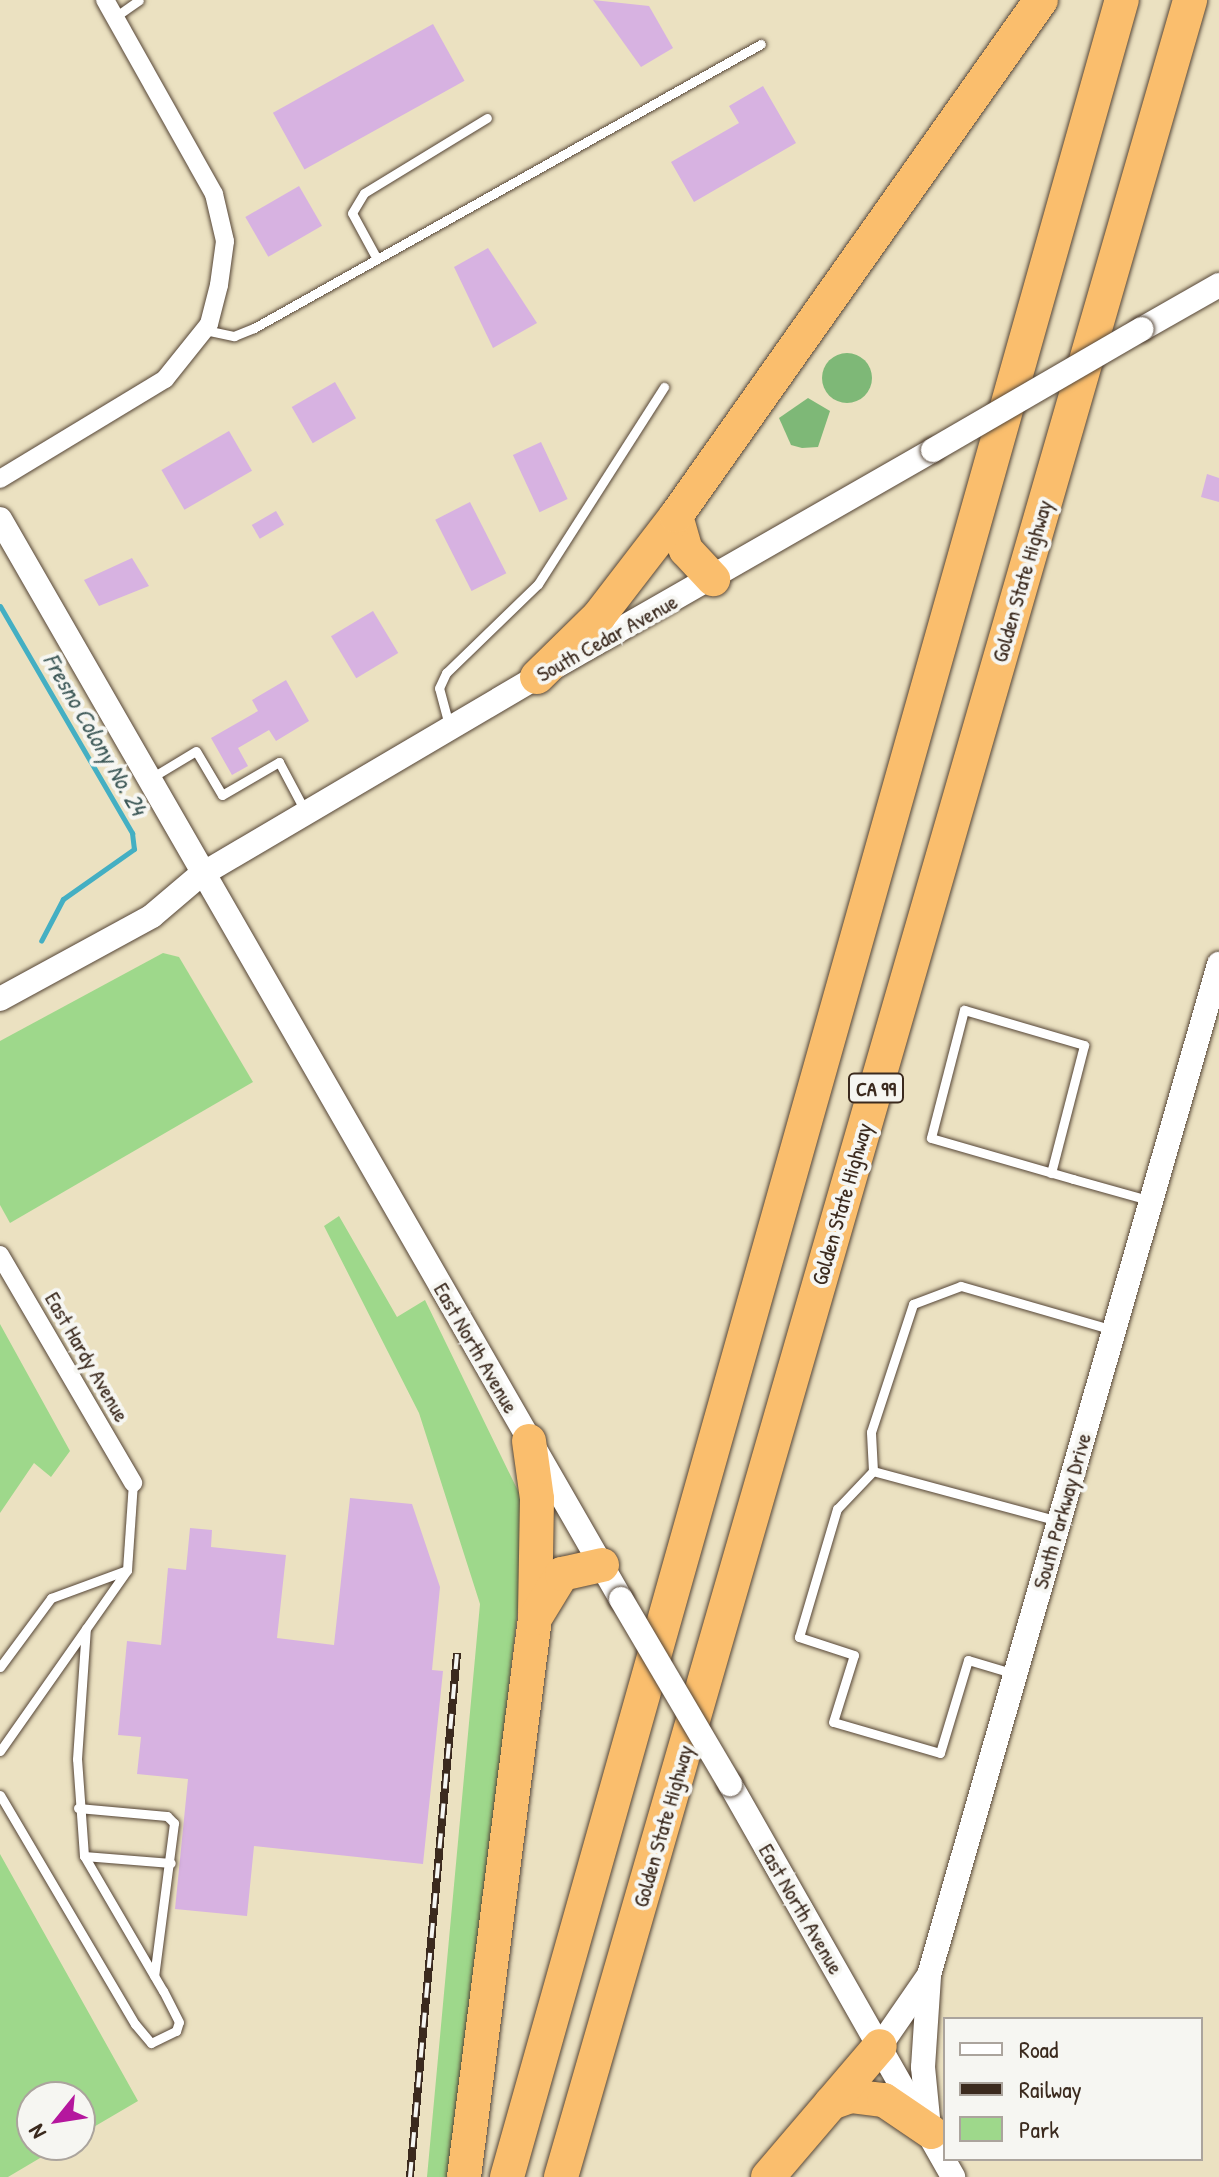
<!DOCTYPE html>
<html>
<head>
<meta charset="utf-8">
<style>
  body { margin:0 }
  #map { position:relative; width:1219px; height:2177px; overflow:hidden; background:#ebe1c1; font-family:"Patrick Hand",sans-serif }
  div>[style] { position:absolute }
  .green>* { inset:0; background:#9ed88b }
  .forest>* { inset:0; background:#7eb877 }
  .round { border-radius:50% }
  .stream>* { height:5px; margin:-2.5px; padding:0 2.5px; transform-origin:2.5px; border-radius:2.5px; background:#44afc3 }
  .building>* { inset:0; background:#d7b2e1; transform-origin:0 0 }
  .roads { filter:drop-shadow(0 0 2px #554536) drop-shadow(0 0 2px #554536) }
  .service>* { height:9px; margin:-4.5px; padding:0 4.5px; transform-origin:4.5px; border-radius:4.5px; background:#fff }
  .minor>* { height:18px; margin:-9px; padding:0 9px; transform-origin:9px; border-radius:9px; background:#fff }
  .tertiary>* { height:24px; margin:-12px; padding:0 12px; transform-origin:12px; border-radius:12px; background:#fff }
  .motorway>* { height:34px; margin:-17px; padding:0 17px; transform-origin:17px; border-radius:17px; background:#fabe6d }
  .rail>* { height:8px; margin-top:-4px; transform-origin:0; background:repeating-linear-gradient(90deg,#f6f6f2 0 15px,#3b2a1e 0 30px); box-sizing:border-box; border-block:2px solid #3b2a1e }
  .bridges { filter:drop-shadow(0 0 2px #554536) drop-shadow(0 0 2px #554536) }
  .tertiary-bridge>* { height:24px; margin:-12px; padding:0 12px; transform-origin:12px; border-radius:12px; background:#fff }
  span { translate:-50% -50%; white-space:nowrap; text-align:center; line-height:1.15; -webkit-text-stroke:8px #f6f6f2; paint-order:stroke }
  .shield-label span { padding:2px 6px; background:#f6f6f2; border:2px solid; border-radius:6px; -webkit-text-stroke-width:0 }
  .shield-label { font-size:20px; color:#3b2a1e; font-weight:700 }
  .street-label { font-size:22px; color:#3b2a1e }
  .water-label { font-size:24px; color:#3e5958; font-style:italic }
  .legend { position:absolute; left:943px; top:2017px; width:260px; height:144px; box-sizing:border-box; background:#f6f6f2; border:2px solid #aba49d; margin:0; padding:10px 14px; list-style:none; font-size:24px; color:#3b2a1e }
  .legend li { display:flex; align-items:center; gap:16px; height:40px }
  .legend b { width:40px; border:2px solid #aba49d }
  .north { position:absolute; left:16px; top:2081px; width:80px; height:80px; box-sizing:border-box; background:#f6f6f2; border:2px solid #aba49d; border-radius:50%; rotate:240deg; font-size:22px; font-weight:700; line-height:32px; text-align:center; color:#3b2a1e }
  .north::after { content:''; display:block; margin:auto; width:28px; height:36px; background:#b5179e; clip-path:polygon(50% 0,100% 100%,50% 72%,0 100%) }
</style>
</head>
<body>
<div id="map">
  <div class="green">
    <div style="clip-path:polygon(163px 953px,179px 957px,253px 1082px,10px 1223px,0 1205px,0 1041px)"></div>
    <div style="clip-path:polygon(339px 1216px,397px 1317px,425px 1300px,520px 1495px,521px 1582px,452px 2177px,427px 2177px,480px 1604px,419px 1413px,324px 1226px)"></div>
    <div style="clip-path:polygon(0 1324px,70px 1451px,51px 1477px,34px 1463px,0 1513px)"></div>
    <div style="clip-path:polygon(0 1854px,138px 2101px,80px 2135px,80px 2097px,32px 2097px,32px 2145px,62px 2145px,8px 2177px,0 2177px)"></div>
  </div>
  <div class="forest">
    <div class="round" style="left:822px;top:353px;width:50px;height:50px"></div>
    <div style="clip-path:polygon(808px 398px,830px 411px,818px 447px,802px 448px,791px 445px,779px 418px)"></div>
  </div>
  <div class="stream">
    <div style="left:0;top:606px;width:263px;rotate:59.8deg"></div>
    <div style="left:132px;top:833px;width:16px;rotate:83deg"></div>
    <div style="left:134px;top:849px;width:87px;rotate:144.8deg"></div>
    <div style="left:63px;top:899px;width:47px;rotate:117.6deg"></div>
  </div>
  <div class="building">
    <div style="clip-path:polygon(593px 0,649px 6px,673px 48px,641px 67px)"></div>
    <div style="left:433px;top:24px;width:65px;height:183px;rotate:61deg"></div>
    <div style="clip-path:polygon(763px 86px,796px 143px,694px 202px,671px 162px,739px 123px,729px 106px)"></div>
    <div style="left:299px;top:186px;width:46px;height:62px;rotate:60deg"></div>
    <div style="clip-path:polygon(488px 248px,537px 323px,493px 348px,454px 267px)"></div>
    <div style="left:335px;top:382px;width:42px;height:50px;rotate:60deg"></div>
    <div style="left:229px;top:431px;width:46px;height:78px;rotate:60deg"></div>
    <div style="left:541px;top:442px;width:63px;height:31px;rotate:65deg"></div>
    <div style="clip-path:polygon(1207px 474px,1219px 478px,1219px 502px,1201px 497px)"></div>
    <div style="left:470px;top:502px;width:80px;height:39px;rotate:63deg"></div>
    <div style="left:276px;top:511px;width:16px;height:28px;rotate:60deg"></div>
    <div style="clip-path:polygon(132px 558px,149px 586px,99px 606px,84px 580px)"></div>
    <div style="left:373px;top:611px;width:49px;height:49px;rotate:59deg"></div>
    <div style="clip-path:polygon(286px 680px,309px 721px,276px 741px,269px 730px,238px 748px,248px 766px,232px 775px,211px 738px,258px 711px,252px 700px)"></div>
    <div style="clip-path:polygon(350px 1498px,412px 1504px,440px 1587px,432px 1670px,443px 1671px,423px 1864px,254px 1846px,247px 1916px,175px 1909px,188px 1779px,137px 1774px,141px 1737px,118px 1735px,127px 1641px,161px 1645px,168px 1568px,186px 1570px,190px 1528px,212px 1530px,211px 1547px,286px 1555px,277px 1638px,334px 1645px)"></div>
  </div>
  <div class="roads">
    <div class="service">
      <div style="left:115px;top:17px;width:29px;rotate:-35deg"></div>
      <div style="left:377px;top:259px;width:52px;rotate:-118.5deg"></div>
      <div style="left:352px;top:213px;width:23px;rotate:-59deg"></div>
      <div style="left:364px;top:193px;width:144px;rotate:-31.4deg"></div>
      <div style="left:205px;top:330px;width:30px;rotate:12deg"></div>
      <div style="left:234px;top:336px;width:22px;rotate:-22deg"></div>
      <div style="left:254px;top:328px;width:581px;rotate:-29.26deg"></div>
      <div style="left:449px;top:725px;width:38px;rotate:-105deg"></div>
      <div style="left:439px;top:688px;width:17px;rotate:-65deg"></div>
      <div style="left:446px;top:673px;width:128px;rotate:-44.1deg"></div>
      <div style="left:538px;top:584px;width:234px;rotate:-57.4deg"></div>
      <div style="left:151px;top:778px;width:52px;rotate:-31deg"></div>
      <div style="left:196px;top:751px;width:51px;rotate:59.4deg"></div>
      <div style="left:222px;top:795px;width:66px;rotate:-30.1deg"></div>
      <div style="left:279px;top:762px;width:55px;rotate:62deg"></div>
      <div style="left:1051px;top:1173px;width:132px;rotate:-75.5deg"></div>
      <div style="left:1084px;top:1045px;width:125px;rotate:-163.7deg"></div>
      <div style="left:964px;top:1010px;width:132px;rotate:104.5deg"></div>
      <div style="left:931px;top:1138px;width:148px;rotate:16.1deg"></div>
      <div style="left:1073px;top:1179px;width:78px;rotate:15.6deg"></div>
      <div style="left:873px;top:1471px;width:39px;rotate:-93deg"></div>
      <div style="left:871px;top:1432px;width:135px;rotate:-71.8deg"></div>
      <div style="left:913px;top:1304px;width:51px;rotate:-20.6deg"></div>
      <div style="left:961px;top:1286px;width:158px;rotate:16.1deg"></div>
      <div style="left:0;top:1667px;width:86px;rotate:-53.5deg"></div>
      <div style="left:51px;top:1598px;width:81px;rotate:-20.2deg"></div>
      <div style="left:127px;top:1570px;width:87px;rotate:-86.1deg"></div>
      <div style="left:1015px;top:1674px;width:49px;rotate:-163.4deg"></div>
      <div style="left:968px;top:1660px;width:97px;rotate:106.8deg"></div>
      <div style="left:940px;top:1753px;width:111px;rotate:-163.8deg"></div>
      <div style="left:833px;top:1722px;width:70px;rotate:-72.6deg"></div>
      <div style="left:854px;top:1655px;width:58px;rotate:-161.9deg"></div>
      <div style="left:799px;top:1637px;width:134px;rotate:-73.5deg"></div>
      <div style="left:837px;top:1509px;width:52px;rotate:-46.5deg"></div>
      <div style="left:873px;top:1471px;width:192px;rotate:15.1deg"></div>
      <div style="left:0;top:1751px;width:221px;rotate:-54.9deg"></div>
      <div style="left:0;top:1795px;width:266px;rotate:59.5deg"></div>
      <div style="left:135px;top:2024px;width:25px;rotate:50deg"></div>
      <div style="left:151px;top:2043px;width:28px;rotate:-26deg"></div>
      <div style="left:176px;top:2031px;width:9px;rotate:-72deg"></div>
      <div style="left:179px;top:2022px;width:35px;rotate:-117deg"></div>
      <div style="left:163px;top:1991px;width:156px;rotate:-120.3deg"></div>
      <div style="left:84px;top:1856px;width:97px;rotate:-94.1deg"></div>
      <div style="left:77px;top:1759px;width:131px;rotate:-86.1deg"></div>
      <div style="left:78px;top:1808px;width:89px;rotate:5.1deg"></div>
      <div style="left:167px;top:1816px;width:10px;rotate:45deg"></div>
      <div style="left:174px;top:1823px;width:154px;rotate:97.4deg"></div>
      <div style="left:84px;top:1856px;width:87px;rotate:4.6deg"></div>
    </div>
    <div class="minor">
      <div style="left:0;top:479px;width:193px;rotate:-31.2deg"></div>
      <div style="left:165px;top:379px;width:70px;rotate:-51.3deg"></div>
      <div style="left:209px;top:324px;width:40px;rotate:-75.6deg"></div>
      <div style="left:219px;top:285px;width:44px;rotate:-82.2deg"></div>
      <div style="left:225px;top:241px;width:48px;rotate:-103.2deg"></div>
      <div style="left:214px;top:194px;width:223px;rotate:-119.3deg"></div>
      <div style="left:0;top:1255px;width:264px;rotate:59.7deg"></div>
    </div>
    <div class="tertiary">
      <div style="left:1142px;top:329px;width:89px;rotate:-29.7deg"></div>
      <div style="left:0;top:519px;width:1246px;rotate:60.1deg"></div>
      <div style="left:0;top:999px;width:173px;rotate:-28.6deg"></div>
      <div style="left:152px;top:916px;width:62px;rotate:-40.4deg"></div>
      <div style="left:199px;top:876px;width:392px;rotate:-30.5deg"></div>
      <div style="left:537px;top:677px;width:456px;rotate:-29.8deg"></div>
      <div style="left:730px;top:1784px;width:452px;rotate:60.4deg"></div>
      <div style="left:880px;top:2046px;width:86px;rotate:-55.4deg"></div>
      <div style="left:929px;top:1975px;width:1052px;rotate:-73.99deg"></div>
      <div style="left:928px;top:2118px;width:51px;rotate:-95.6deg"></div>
      <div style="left:923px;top:2067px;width:91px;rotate:-86.2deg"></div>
    </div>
    <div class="motorway">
      <div style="left:676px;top:516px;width:35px;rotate:74deg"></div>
      <div style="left:686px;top:550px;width:40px;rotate:47deg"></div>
      <div style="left:537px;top:677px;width:87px;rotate:-44.5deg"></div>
      <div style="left:599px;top:616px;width:126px;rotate:-52.4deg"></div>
      <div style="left:676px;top:516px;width:632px;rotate:-54.73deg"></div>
      <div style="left:529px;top:1441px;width:59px;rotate:82.1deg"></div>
      <div style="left:537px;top:1499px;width:113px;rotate:91deg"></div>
      <div style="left:831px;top:2103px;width:20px;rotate:-20deg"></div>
      <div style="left:850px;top:2096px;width:34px;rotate:7deg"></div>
      <div style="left:884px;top:2100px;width:57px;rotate:34.2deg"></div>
      <div style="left:464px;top:2177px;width:563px;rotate:-82.76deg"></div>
      <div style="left:535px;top:1618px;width:52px;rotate:-58.5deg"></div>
      <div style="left:562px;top:1574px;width:41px;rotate:-12.7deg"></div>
      <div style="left:507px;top:2177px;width:2262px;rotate:-74.23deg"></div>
      <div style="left:561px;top:2177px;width:2266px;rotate:-73.88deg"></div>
      <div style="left:768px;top:2177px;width:172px;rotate:-49.5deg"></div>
    </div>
  </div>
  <div class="rail">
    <div style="left:410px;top:2177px;width:526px;rotate:-84.87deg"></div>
  </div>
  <div class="bridges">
    <div class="tertiary-bridge">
      <div style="left:933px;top:450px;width:241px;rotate:-30.1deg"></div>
      <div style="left:621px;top:1599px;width:215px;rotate:59.5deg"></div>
    </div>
  </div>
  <div class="shield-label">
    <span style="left:876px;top:1088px">CA 99</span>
  </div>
  <div class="street-label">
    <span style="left:1022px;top:581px;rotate:-74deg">Golden State Highway</span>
    <span style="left:607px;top:638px;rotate:-29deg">South Cedar Avenue</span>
    <span style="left:842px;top:1204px;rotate:-74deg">Golden State Highway</span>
    <span style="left:476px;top:1348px;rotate:60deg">East North Avenue</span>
    <span style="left:87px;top:1357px;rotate:60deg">East Hardy Avenue</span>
    <span style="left:1062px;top:1511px;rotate:-74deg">South Parkway Drive</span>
    <span style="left:663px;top:1826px;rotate:-74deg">Golden State Highway</span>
    <span style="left:801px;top:1909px;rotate:60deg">East North Avenue</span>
  </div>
  <div class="water-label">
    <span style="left:95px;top:734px;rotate:60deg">Fresno Colony No. 24</span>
  </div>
  <ul class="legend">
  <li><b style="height:10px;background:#fff"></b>Road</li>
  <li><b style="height:10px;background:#3b2a1e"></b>Railway</li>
  <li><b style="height:22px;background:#9ed88b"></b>Park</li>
  </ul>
  <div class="north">N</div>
</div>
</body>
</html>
